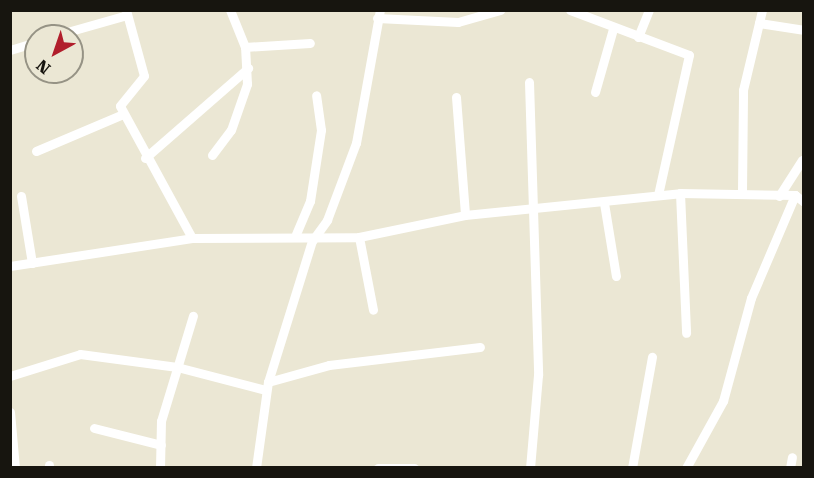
<!DOCTYPE html>
<html>
<head>
<meta charset="utf-8">
<style>
  body { margin:0 }
  #map { position:relative; width:814px; height:478px; overflow:hidden; background:#ebe7d4; font-family:"Roboto Serif",serif }
  div>[style] { position:absolute }
  .minor>* { height:9px; margin:-4.5px; padding:0 4.5px; transform-origin:4.5px; border-radius:4.5px; background:#fff }
  span { translate:-50% -50%; white-space:nowrap; text-align:center; line-height:1.15; -webkit-text-stroke:4.5px #ebe7d4; paint-order:stroke }
  .frame { position:absolute; inset:0; border:12px solid #17150f; pointer-events:none }
  .north { position:absolute; left:24px; top:24px; width:60px; height:60px; box-sizing:border-box; background:#ebe7d4; border:2px solid #969385; border-radius:50%; rotate:220deg; font-size:16px; font-weight:700; line-height:24px; text-align:center; color:#17150f }
  .north::after { content:''; display:block; margin:auto; width:21px; height:27px; background:#b11e2b; clip-path:polygon(50% 0,100% 100%,50% 72%,0 100%) }
</style>
</head>
<body>
<div id="map">
  <div class="minor">
    <div style="left:126px;top:10px;width:68px;rotate:74.7deg"></div>
    <div style="left:144px;top:76px;width:38px;rotate:129deg"></div>
    <div style="left:120px;top:106px;width:150px;rotate:61.4deg"></div>
    <div style="left:570px;top:10px;width:127px;rotate:20.7deg"></div>
    <div style="left:689px;top:55px;width:143px;rotate:102.5deg"></div>
    <div style="left:377px;top:18px;width:81px;rotate:2.8deg"></div>
    <div style="left:458px;top:22px;width:44px;rotate:-15.9deg"></div>
    <div style="left:759px;top:23px;width:46px;rotate:8.8deg"></div>
    <div style="left:53px;top:36px;width:77px;rotate:-15.8deg"></div>
    <div style="left:638px;top:37px;width:29px;rotate:-68deg"></div>
    <div style="left:245px;top:47px;width:65px;rotate:-3.5deg"></div>
    <div style="left:10px;top:50px;width:27px;rotate:-17deg"></div>
    <div style="left:529px;top:82px;width:293px;rotate:88.2deg"></div>
    <div style="left:538px;top:375px;width:93px;rotate:94.9deg"></div>
    <div style="left:595px;top:92px;width:66px;rotate:-74.1deg"></div>
    <div style="left:456px;top:97px;width:118px;rotate:85.6deg"></div>
    <div style="left:36px;top:151px;width:95px;rotate:-23deg"></div>
    <div style="left:212px;top:155px;width:31px;rotate:-53deg"></div>
    <div style="left:231px;top:130px;width:49px;rotate:-70.8deg"></div>
    <div style="left:247px;top:84px;width:37px;rotate:-93deg"></div>
    <div style="left:245px;top:47px;width:40px;rotate:-112deg"></div>
    <div style="left:145px;top:158px;width:137px;rotate:-41.1deg"></div>
    <div style="left:742px;top:191px;width:101px;rotate:-89.4deg"></div>
    <div style="left:743px;top:90px;width:82px;rotate:-76.6deg"></div>
    <div style="left:680px;top:193px;width:140px;rotate:87.5deg"></div>
    <div style="left:21px;top:196px;width:68px;rotate:80.7deg"></div>
    <div style="left:779px;top:196px;width:43px;rotate:-57.4deg"></div>
    <div style="left:604px;top:203px;width:74px;rotate:80.7deg"></div>
    <div style="left:296px;top:234px;width:36px;rotate:-67deg"></div>
    <div style="left:310px;top:201px;width:72px;rotate:-81.2deg"></div>
    <div style="left:321px;top:130px;width:35px;rotate:-98deg"></div>
    <div style="left:359px;top:237px;width:74px;rotate:79.1deg"></div>
    <div style="left:10px;top:266px;width:184px;rotate:-8.7deg"></div>
    <div style="left:192px;top:238px;width:167px;rotate:-0.3deg"></div>
    <div style="left:359px;top:237px;width:108px;rotate:-11.7deg"></div>
    <div style="left:465px;top:215px;width:216px;rotate:-5.8deg"></div>
    <div style="left:680px;top:193px;width:115px;rotate:1deg"></div>
    <div style="left:795px;top:195px;width:11px;rotate:38deg"></div>
    <div style="left:10px;top:376px;width:73px;rotate:-17.4deg"></div>
    <div style="left:80px;top:354px;width:98px;rotate:7.6deg"></div>
    <div style="left:177px;top:367px;width:92px;rotate:14.5deg"></div>
    <div style="left:268px;top:382px;width:63px;rotate:-15.6deg"></div>
    <div style="left:329px;top:365px;width:152px;rotate:-6.8deg"></div>
    <div style="left:10px;top:412px;width:56px;rotate:84.9deg"></div>
    <div style="left:94px;top:428px;width:69px;rotate:14.2deg"></div>
    <div style="left:49px;top:465px;width:3px;rotate:90deg"></div>
    <div style="left:160px;top:468px;width:47px;rotate:-88.8deg"></div>
    <div style="left:161px;top:421px;width:110px;rotate:-73.1deg"></div>
    <div style="left:256px;top:468px;width:87px;rotate:-82.1deg"></div>
    <div style="left:268px;top:382px;width:148px;rotate:-72.7deg"></div>
    <div style="left:312px;top:241px;width:26px;rotate:-54deg"></div>
    <div style="left:327px;top:220px;width:82px;rotate:-69.4deg"></div>
    <div style="left:356px;top:143px;width:135px;rotate:-79.8deg"></div>
    <div style="left:378px;top:468px;width:36px"></div>
    <div style="left:632px;top:468px;width:113px;rotate:-79.8deg"></div>
    <div style="left:686px;top:468px;width:77px;rotate:-61.1deg"></div>
    <div style="left:723px;top:401px;width:107px;rotate:-74.8deg"></div>
    <div style="left:751px;top:298px;width:112px;rotate:-66.9deg"></div>
    <div style="left:790px;top:468px;width:11px;rotate:-80deg"></div>
  </div>
  <div class="frame"></div>
  <div class="north">N</div>
</div>
</body>
</html>
